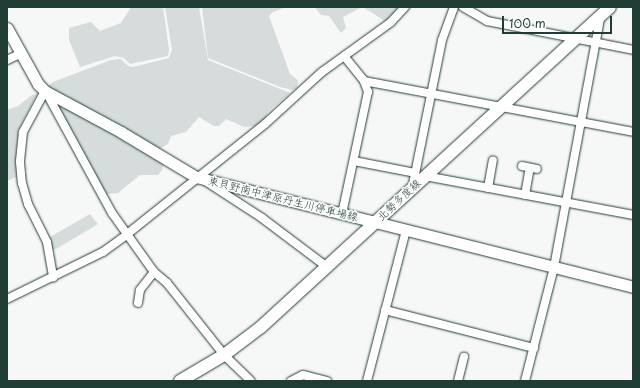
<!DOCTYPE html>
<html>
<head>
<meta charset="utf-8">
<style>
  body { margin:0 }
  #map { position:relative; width:640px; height:388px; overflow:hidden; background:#f6f7f7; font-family:"Playpen Sans","Klee One",sans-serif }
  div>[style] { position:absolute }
  .green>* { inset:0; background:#d6dcdb }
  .roads { filter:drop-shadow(0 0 1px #1f3d34) drop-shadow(0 0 1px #1f3d34) }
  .street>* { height:8px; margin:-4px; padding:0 4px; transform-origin:4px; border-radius:4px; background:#fff }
  .secondary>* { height:11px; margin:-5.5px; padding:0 5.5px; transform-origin:5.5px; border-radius:5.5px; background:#fff }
  .primary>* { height:12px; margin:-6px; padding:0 6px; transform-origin:6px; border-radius:6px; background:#fff }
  span { translate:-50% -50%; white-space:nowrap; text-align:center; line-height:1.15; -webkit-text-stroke:3px #fff; paint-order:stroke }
  .street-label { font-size:11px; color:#1f3d34 }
  .frame { position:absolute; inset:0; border:8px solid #1f3d34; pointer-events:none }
  .scale { position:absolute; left:502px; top:16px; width:110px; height:18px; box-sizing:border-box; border:2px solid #1f3d34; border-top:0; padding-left:5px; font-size:12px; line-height:14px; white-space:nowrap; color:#1f3d34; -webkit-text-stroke:3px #fff; paint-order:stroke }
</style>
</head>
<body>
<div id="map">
  <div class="green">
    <div style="clip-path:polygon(131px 7px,163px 7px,169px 50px,168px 56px,130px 64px,124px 58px,115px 56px,80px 67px,69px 40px,69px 28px,91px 22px,100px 31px,105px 29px,121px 23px)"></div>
    <div style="clip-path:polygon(165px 7px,199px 7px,208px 60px,290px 93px,268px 112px,264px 121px,256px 126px,244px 127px,226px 119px,219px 126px,214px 126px,199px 117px,186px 132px,171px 136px,168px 144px,159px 149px,49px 89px,49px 85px,53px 82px,111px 60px,121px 59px,128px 66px,133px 67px,169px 58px,172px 50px)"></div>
    <div style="clip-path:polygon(202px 7px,287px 7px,273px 12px,269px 16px,290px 74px,298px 80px,297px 88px,293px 90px,280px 87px,208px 58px)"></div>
    <div style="clip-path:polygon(315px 7px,358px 7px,360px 8px,343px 17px,346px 28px,341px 33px,329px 16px,321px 15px)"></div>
    <div style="clip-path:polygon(363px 7px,401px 7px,385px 21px)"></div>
    <div style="clip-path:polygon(37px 94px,20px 127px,17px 145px,18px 176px,7px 181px,7px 110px,18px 106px,32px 95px)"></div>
    <div style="clip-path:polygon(52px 101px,165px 161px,162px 170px,158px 175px,140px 175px,118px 193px,107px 194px,103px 191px)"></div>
    <div style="clip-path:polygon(90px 214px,98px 224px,56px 249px,51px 249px,48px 240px,52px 236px)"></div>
  </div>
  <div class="roads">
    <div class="street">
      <div style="left:463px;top:7px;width:28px;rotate:30deg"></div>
      <div style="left:487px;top:21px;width:149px;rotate:11.2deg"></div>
      <div style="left:344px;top:56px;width:32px;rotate:51deg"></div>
      <div style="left:364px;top:81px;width:274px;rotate:10.7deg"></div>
      <div style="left:7px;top:60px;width:14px;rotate:-25deg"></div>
      <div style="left:45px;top:91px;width:47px;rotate:118.2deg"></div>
      <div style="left:23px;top:132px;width:30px;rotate:96deg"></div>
      <div style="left:20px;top:162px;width:21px;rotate:85deg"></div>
      <div style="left:22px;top:183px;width:22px;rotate:74deg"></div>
      <div style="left:28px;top:204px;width:42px;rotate:63.4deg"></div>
      <div style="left:47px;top:242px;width:36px;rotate:80deg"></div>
      <div style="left:46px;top:92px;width:138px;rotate:61.4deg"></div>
      <div style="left:112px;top:213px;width:72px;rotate:54.6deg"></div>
      <div style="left:154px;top:272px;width:23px;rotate:128deg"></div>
      <div style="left:140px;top:290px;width:13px;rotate:99deg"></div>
      <div style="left:354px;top:161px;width:62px;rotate:11.1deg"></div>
      <div style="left:522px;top:166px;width:15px;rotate:11deg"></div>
      <div style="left:425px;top:176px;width:212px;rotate:10.6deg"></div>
      <div style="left:202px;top:179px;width:72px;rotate:33deg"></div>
      <div style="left:262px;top:218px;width:81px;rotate:37deg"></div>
      <div style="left:488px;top:188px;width:28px;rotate:-80deg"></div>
      <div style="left:412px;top:189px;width:152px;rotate:-78.6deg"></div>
      <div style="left:442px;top:40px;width:35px;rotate:-70deg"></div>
      <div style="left:525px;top:195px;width:27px;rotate:-80deg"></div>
      <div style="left:342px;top:214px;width:125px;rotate:-78deg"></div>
      <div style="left:368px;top:92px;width:12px;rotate:-110deg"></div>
      <div style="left:154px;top:272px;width:17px;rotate:40deg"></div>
      <div style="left:167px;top:283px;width:92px;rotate:51.6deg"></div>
      <div style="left:224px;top:355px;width:37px;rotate:44deg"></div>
      <div style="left:7px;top:299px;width:107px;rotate:-26.1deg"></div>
      <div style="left:103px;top:252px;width:29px;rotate:-36deg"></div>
      <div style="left:126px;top:235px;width:178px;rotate:-38.6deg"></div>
      <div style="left:265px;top:124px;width:77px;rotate:-42.4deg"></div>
      <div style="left:322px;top:72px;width:85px;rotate:-35.9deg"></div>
      <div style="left:391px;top:22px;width:21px;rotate:-47deg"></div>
      <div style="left:385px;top:310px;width:154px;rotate:14.3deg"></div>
      <div style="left:291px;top:381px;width:13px;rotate:-27deg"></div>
      <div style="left:303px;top:375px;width:25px;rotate:14deg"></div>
      <div style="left:367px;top:381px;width:156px;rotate:-75.5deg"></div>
      <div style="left:458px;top:381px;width:25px;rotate:-76deg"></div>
      <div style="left:525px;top:381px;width:118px;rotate:-75.7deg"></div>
      <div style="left:554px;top:267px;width:257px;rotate:-79.5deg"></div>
    </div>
    <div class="secondary">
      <div style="left:7px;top:28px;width:64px;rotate:61deg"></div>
      <div style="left:38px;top:84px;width:10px;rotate:45deg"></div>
      <div style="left:45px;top:91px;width:86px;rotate:28.3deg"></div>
      <div style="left:121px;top:132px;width:87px;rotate:31deg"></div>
      <div style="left:196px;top:177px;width:451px;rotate:14.1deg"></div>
    </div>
    <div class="primary">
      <div style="left:180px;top:381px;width:51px;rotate:-30.6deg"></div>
      <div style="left:224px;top:355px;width:46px;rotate:-37.1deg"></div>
      <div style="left:261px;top:327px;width:473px;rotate:-42.5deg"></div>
    </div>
  </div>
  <div class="street-label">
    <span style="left:283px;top:199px;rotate:14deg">東貝野南中津原丹生川停車場線</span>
    <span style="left:399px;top:200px;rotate:-43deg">北勢多度線</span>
  </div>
  <div class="frame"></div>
  <div class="scale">100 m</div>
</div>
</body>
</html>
